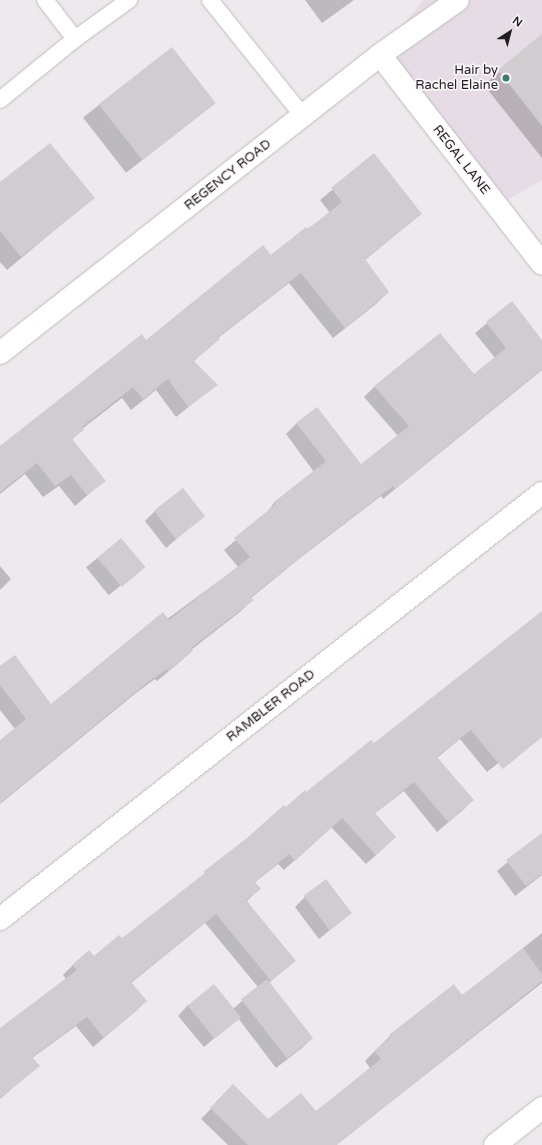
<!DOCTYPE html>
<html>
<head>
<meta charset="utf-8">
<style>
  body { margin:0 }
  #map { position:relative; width:542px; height:1145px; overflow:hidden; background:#ede9ed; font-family:"Varela Round",sans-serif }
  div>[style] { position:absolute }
  .built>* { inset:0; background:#e6dce5 }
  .shadow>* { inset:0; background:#0003; transform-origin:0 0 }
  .building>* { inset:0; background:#d0cccf; transform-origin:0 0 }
  .roads { filter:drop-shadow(0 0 1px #c0bcbf) drop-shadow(0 0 1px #c0bcbf) }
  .lane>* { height:16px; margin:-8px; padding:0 8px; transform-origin:8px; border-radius:8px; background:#fff }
  .street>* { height:22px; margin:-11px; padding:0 11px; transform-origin:11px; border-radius:11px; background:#fff }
  .secondary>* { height:22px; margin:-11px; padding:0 11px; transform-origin:11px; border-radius:11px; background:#fff }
  .dots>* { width:11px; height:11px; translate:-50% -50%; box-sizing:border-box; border:2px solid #fbf6fa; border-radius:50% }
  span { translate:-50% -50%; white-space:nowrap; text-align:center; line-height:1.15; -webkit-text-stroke:3.5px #fbf6fa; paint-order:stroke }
  .poi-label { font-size:13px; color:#201e1f }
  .right { translate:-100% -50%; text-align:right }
  .street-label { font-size:13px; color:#201e1f }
  .north { position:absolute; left:490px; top:12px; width:40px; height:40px; -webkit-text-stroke:3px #fbf6fa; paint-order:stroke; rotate:36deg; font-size:11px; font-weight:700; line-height:16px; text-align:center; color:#201e1f }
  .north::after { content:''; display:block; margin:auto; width:14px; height:18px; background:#201e1f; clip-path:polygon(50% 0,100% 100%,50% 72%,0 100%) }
</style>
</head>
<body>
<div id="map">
  <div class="built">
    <div style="clip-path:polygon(423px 0,542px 0,542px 180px,497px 206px,380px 55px)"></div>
  </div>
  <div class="shadow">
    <div style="clip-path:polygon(305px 0,354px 0,322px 23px)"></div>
    <div style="clip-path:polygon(542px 36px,542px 158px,484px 85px)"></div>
    <div style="left:172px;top:48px;width:70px;height:113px;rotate:52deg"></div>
    <div style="clip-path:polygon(374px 155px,421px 214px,365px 260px,388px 292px,376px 304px,333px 338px,289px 283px,218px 338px,193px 362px,216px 385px,176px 417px,156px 390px,131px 410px,122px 398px,82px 429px,72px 440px,104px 481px,75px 506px,59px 486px,43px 497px,25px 474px,0 494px,0 447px,330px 213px,320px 200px)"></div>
    <div style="clip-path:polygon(0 183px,93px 198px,7px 270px,0 262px)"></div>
    <div style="clip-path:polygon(512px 303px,542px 342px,542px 370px,383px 499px,381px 496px,300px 558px,251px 598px,252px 600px,241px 611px,191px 650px,181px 661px,157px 681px,155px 679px,136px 693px,0 804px,0 741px,15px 729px,0 710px,0 668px,50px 705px,238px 567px,224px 550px,265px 515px,274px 503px,314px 472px,286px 434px,297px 423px,361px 466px,398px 436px,364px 397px,375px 386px,474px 375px,495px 358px,475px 333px)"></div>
    <div style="clip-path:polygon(155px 511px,203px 516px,166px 548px,145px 521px)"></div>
    <div style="left:121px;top:539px;width:36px;height:45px;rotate:51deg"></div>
    <div style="clip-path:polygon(0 566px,11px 579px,0 590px)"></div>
    <div style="clip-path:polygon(542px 613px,542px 728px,487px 772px,460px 739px,437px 758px,473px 800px,463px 810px,437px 832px,404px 791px,374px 814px,385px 847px,366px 864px,331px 827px,284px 870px,278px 864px,254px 883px,259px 889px,246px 902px,294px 961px,269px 983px,312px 1038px,302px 1048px,276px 1068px,238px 1018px,204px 1047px,178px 1016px,188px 1005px,233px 1009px,258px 987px,205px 923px,131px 983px,146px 1001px,136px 1011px,93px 1047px,76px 1026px,32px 1058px,38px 1066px,0 1099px,0 1029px,66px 979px,63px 975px,73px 965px,94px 957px,122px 940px,286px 808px,374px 745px)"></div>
    <div style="clip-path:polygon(542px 835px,542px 875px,515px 896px,497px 871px)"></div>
    <div style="clip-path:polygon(305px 897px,351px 913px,319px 939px,295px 907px)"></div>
    <div style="clip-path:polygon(542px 933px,542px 983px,336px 1145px,228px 1145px,201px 1119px,233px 1086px,268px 1121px,316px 1113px,370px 1068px,365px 1061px,390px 1036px,462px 996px)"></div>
  </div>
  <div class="building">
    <div style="clip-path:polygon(542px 34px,542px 126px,498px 70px)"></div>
    <div style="left:172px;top:47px;width:71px;height:93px;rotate:52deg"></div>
    <div style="clip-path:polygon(50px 143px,95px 198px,21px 257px,0 231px,0 182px)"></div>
    <div style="clip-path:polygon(374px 153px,422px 214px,365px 259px,389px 292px,345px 328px,301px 273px,218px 337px,220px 339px,194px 361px,218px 385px,188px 407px,168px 379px,143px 399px,133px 387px,82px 427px,84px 430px,72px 439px,106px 481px,87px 495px,71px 475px,55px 486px,37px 463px,0 492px,0 446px,142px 334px,146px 340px,263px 245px,271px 255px,306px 227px,308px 229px,342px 202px,331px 188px)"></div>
    <div style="clip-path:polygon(512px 301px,542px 340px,542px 369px,395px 489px,393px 486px,312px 548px,251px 597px,254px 600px,191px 648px,193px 651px,168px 671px,167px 669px,148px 682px,0 803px,0 740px,26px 719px,0 685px,0 666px,15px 655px,51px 704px,163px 612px,169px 620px,250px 557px,234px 538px,276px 504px,274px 502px,326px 461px,296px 423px,317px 407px,361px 464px,409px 426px,374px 386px,440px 333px,474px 374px,506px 348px,486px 322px)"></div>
    <div style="left:183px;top:488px;width:36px;height:37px;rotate:52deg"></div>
    <div style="left:121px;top:538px;width:38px;height:31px;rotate:50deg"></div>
    <div style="clip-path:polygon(542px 611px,542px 737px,503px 769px,471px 730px,437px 757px,474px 800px,448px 822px,414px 782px,375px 813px,396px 837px,376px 855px,342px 818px,295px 861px,289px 854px,255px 882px,261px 889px,246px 900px,296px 961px,271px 981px,216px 914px,131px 982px,147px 1001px,104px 1038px,87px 1017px,32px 1057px,40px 1066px,0 1098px,0 1028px,77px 970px,72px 965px,89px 950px,94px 956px,119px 935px,122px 938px,205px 873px,203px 872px,247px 838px,284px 805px,286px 807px,305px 790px,306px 792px,371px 740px,374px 743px)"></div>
    <div style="clip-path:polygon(542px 833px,542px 874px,526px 886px,506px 860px)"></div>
    <div style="left:326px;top:879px;width:43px;height:28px;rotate:53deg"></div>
    <div style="clip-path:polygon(523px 948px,542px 974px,542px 981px,337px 1145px,248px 1145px,210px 1108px,233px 1084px,268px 1119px,301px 1093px,316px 1111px,381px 1059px,374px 1051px,391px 1037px,389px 1035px,454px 984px,462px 995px)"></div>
    <div style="left:267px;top:979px;width:75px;height:33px;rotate:52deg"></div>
    <div style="left:214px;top:984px;width:43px;height:34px;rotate:51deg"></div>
  </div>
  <div class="roads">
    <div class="lane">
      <div style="left:210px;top:0;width:149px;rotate:51.3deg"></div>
      <div style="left:75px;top:39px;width:67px;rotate:-35.8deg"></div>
      <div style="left:0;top:100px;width:97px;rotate:-39.1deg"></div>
      <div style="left:75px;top:39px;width:49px;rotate:-127.6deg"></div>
    </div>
    <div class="street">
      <div style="left:380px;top:55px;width:264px;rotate:52.2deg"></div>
      <div style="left:0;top:919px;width:689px;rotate:-38.17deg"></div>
      <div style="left:495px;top:1145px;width:60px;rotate:-38.2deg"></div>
    </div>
    <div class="secondary">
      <div style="left:0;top:353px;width:483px;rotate:-38.1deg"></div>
      <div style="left:380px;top:55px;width:95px;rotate:-35.2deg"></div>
    </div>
  </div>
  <div class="dots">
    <div style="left:506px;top:78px;background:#397d71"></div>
  </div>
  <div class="poi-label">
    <span class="right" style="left:498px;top:78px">Hair by<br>Rachel Elaine</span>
  </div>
  <div class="street-label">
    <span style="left:461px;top:160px;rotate:52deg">REGAL LANE</span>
    <span style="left:228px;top:175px;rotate:-38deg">REGENCY ROAD</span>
    <span style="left:271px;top:706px;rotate:-38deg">RAMBLER ROAD</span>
  </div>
  <div class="north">N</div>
</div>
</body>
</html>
